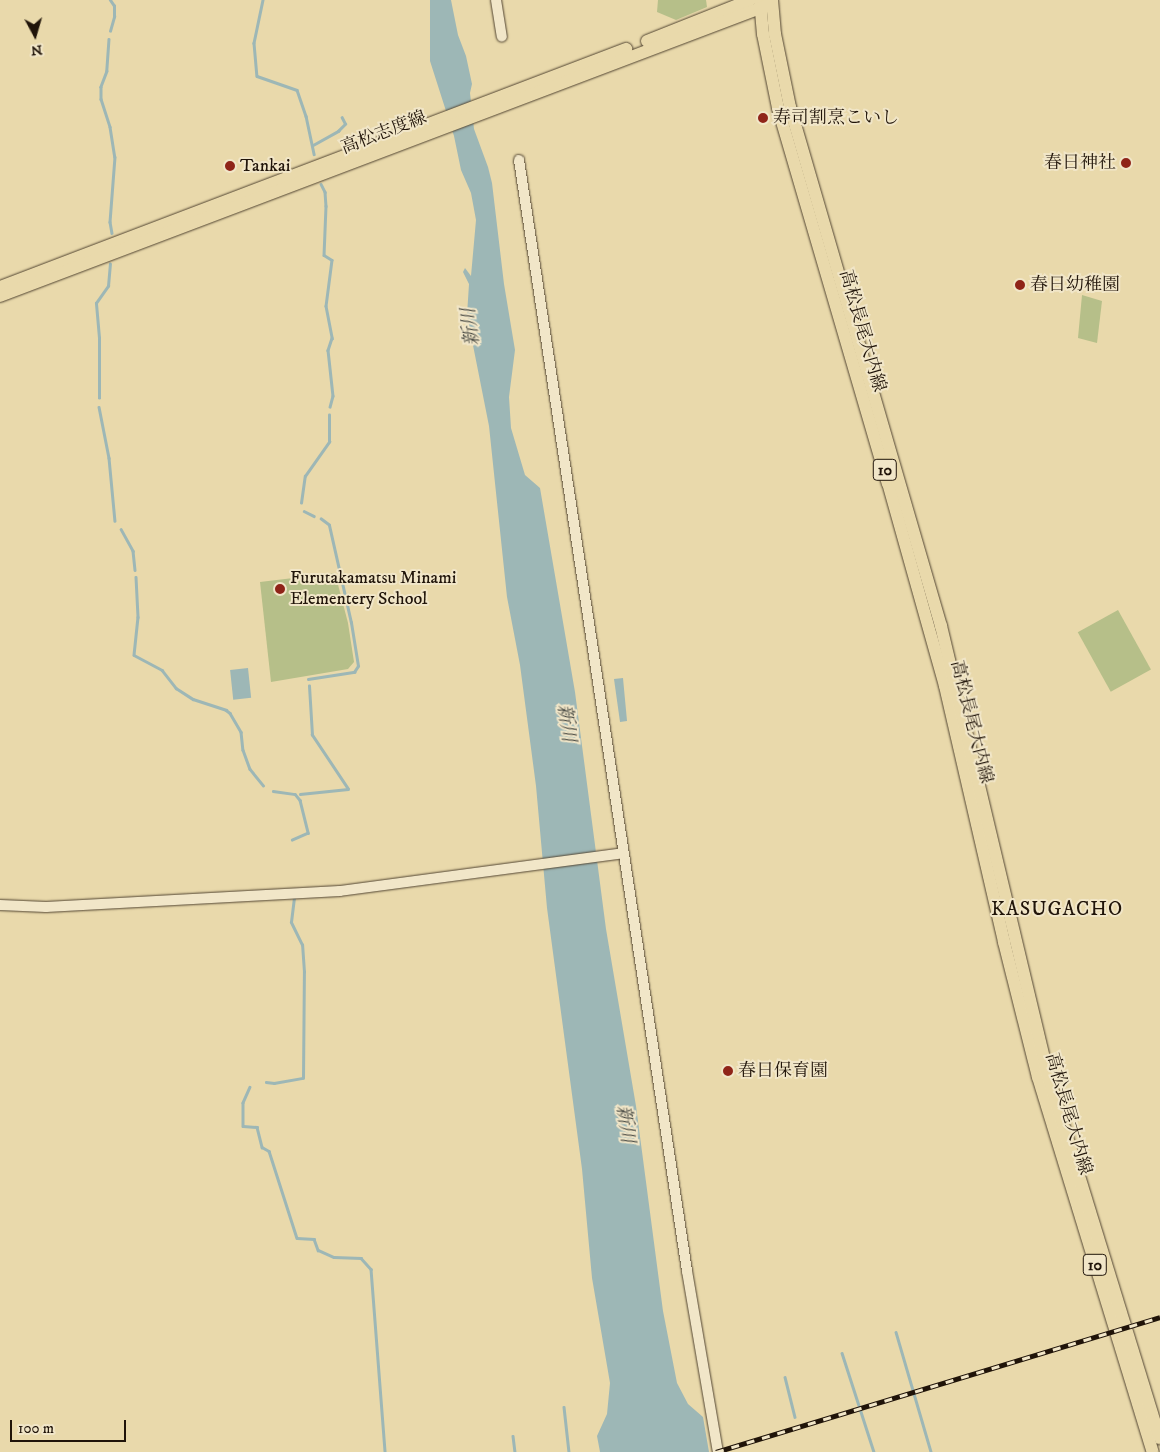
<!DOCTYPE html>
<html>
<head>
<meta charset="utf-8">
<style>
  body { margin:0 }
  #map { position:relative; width:1160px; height:1452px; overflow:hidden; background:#e9d9ab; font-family:"IM FELL DW Pica","Noto Serif JP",serif }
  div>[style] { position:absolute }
  .green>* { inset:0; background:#b6bf89; transform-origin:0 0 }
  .water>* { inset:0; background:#9db7b6; transform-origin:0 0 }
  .stream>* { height:2.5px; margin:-1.25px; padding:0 1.25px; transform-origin:1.25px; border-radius:1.25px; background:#9db7b6 }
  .roads { filter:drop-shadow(0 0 1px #524532) drop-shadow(0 0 1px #524532) }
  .minor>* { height:10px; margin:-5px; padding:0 5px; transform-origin:5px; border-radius:5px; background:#f1e6c8 }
  .major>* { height:12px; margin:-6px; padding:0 6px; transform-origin:6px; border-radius:6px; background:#e9d9ab }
  .rail>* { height:4.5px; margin-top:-2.25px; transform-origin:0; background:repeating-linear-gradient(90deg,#f1e6c8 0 8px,#201409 0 16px); box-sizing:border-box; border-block:1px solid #201409 }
  .dots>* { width:14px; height:14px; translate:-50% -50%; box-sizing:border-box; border:2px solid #f1e6c8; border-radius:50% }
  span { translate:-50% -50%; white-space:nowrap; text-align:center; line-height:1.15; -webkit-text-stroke:4px #f1e6c8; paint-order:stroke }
  .shield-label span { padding:1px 4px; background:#f1e6c8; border:1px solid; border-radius:4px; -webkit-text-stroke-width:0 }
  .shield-label { font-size:16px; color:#201409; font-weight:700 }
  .poi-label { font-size:18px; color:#201409 }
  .left { translate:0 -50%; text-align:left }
  .right { translate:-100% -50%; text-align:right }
  .street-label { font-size:18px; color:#201409 }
  .water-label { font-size:19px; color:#4c4d46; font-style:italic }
  .quarter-label { font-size:20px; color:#201409; letter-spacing:1px }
  .north { position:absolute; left:10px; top:10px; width:50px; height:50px; -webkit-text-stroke:4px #f1e6c8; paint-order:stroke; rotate:174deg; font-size:14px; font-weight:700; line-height:20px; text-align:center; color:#201409 }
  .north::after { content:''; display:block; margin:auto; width:18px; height:22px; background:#201409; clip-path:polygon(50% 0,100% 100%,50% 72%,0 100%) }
  .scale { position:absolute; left:10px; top:1420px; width:116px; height:22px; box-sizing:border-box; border:2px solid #201409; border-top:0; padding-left:6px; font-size:15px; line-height:18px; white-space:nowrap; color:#201409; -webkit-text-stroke:4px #f1e6c8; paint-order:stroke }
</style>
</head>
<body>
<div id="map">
  <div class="green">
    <div style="clip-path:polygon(658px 0,706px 0,707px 7px,676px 20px,657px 12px)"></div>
    <div style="clip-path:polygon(1082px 295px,1102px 301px,1097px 343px,1078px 338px)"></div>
    <div style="clip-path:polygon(335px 573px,348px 623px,354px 662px,348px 669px,271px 682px,260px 582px)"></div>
    <div style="left:1118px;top:610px;width:68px;height:46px;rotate:61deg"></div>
  </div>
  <div class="water">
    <div style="clip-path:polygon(430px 0,451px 0,458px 35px,466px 56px,472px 84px,470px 93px,474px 129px,488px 167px,492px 183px,504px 284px,515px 350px,509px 397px,511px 428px,525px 475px,540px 488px,575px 692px,606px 929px,636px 1106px,663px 1311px,677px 1383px,688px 1404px,703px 1417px,709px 1452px,600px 1452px,597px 1436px,607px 1414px,610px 1383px,592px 1278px,582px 1169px,547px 908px,536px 786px,520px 665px,507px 597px,489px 426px,467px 315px,469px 284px,463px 272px,465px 268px,471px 276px,476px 220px,471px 193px,461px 170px,454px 136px,430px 61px)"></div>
    <div style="left:248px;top:668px;width:30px;height:18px;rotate:84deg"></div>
    <div style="clip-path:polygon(623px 678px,627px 721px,620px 722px,614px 679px)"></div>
  </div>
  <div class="stream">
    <div style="left:263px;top:0;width:44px;rotate:101.8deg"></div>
    <div style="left:254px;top:43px;width:33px;rotate:85deg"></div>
    <div style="left:257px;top:76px;width:42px;rotate:19.3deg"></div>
    <div style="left:297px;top:90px;width:28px;rotate:71deg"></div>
    <div style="left:306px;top:116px;width:39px;rotate:78deg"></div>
    <div style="left:110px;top:31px;width:15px;rotate:-74deg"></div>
    <div style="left:114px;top:17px;width:11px;rotate:-90deg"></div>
    <div style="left:114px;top:6px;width:7px;rotate:-124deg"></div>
    <div style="left:109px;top:39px;width:32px;rotate:94deg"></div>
    <div style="left:107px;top:71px;width:17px;rotate:111deg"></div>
    <div style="left:101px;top:87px;width:12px;rotate:90deg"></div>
    <div style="left:101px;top:99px;width:29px;rotate:72deg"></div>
    <div style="left:110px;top:127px;width:30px;rotate:81deg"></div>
    <div style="left:115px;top:157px;width:65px;rotate:94.4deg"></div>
    <div style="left:110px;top:222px;width:11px;rotate:80deg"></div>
    <div style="left:313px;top:145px;width:29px;rotate:-29deg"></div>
    <div style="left:338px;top:131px;width:10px;rotate:-45deg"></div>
    <div style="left:345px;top:124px;width:7px;rotate:-117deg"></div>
    <div style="left:321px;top:184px;width:9px;rotate:63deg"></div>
    <div style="left:325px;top:192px;width:14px;rotate:86deg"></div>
    <div style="left:326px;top:206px;width:49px;rotate:92.3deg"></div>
    <div style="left:324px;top:255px;width:9px;rotate:32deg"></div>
    <div style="left:332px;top:260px;width:46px;rotate:97.4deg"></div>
    <div style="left:326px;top:306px;width:33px;rotate:79deg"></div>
    <div style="left:332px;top:338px;width:13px;rotate:108deg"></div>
    <div style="left:328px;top:350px;width:46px;rotate:83.8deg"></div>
    <div style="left:333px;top:396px;width:11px;rotate:105deg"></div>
    <div style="left:99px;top:398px;width:60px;rotate:-90deg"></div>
    <div style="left:99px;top:338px;width:35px;rotate:-95deg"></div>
    <div style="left:96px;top:303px;width:21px;rotate:-55deg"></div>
    <div style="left:108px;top:286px;width:22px;rotate:-85deg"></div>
    <div style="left:99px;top:407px;width:52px;rotate:78.9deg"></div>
    <div style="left:109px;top:458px;width:63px;rotate:84.6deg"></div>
    <div style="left:301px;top:503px;width:27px;rotate:-82deg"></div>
    <div style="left:305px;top:476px;width:42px;rotate:-54.8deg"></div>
    <div style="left:329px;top:442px;width:27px;rotate:-90deg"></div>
    <div style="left:304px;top:511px;width:11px;rotate:27deg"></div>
    <div style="left:121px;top:529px;width:25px;rotate:61deg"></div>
    <div style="left:133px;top:551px;width:19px;rotate:84deg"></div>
    <div style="left:136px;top:577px;width:40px;rotate:87.1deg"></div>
    <div style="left:138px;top:617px;width:38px;rotate:96deg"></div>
    <div style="left:134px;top:655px;width:32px;rotate:28deg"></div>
    <div style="left:162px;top:670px;width:23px;rotate:52deg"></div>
    <div style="left:176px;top:688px;width:20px;rotate:33deg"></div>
    <div style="left:193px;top:699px;width:35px;rotate:18deg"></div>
    <div style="left:226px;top:710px;width:5px;rotate:37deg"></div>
    <div style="left:230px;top:713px;width:22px;rotate:60deg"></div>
    <div style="left:241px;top:732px;width:18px;rotate:84deg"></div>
    <div style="left:243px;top:750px;width:20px;rotate:70deg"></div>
    <div style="left:250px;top:769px;width:21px;rotate:51deg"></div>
    <div style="left:308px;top:679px;width:47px;rotate:-8.7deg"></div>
    <div style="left:354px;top:672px;width:7px;rotate:-56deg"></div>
    <div style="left:358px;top:666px;width:44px;rotate:-99.2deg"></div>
    <div style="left:351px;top:623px;width:100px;rotate:-102.7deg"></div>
    <div style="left:329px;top:525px;width:10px;rotate:-143deg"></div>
    <div style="left:273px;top:791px;width:22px;rotate:8deg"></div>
    <div style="left:295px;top:794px;width:8px;rotate:50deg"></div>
    <div style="left:300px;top:800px;width:34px;rotate:76deg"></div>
    <div style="left:308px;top:833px;width:17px;rotate:156deg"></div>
    <div style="left:300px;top:794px;width:48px;rotate:-5.9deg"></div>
    <div style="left:348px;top:789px;width:65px;rotate:-123.7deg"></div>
    <div style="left:312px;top:735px;width:49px;rotate:-93.5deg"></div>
    <div style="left:266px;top:1082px;width:8px;rotate:7deg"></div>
    <div style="left:274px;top:1083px;width:29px;rotate:-10deg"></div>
    <div style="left:303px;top:1078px;width:106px;rotate:-89.5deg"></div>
    <div style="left:304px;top:972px;width:27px;rotate:-94deg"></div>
    <div style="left:302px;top:945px;width:25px;rotate:-116deg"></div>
    <div style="left:291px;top:922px;width:25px;rotate:-83deg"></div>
    <div style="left:250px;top:1087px;width:17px;rotate:114deg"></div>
    <div style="left:243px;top:1103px;width:23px;rotate:90deg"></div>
    <div style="left:243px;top:1126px;width:14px;rotate:4deg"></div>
    <div style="left:257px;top:1127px;width:21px;rotate:76deg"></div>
    <div style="left:262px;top:1147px;width:8px;rotate:30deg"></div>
    <div style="left:269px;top:1151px;width:91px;rotate:72.2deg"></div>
    <div style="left:297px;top:1238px;width:17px;rotate:3deg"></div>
    <div style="left:314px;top:1239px;width:12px;rotate:70deg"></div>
    <div style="left:318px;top:1250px;width:17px;rotate:24deg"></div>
    <div style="left:334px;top:1257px;width:27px;rotate:2deg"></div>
    <div style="left:361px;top:1258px;width:15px;rotate:48deg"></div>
    <div style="left:371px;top:1269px;width:184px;rotate:85.6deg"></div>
    <div style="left:896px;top:1332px;width:125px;rotate:73.7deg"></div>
    <div style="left:842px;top:1353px;width:104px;rotate:72.1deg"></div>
    <div style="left:785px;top:1377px;width:41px;rotate:76deg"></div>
    <div style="left:564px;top:1407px;width:45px;rotate:83.7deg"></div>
    <div style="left:513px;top:1436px;width:16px;rotate:83deg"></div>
  </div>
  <div class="roads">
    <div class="minor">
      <div style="left:496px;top:0;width:37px;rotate:81deg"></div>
      <div style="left:519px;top:160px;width:1124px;rotate:81.4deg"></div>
      <div style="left:687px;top:1271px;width:184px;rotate:80.3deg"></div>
      <div style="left:0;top:905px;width:46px;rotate:2.5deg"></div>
      <div style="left:46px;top:907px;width:294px;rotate:-3.1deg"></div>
      <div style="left:340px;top:891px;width:286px;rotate:-7.6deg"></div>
    </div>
    <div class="major">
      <div style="left:760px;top:0;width:34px;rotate:85deg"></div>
      <div style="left:763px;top:34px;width:76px;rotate:78.5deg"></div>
      <div style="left:778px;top:108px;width:391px;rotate:73.7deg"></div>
      <div style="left:888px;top:483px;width:211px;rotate:74.3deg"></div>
      <div style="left:945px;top:686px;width:263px;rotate:77deg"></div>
      <div style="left:1004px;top:942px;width:139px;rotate:75.9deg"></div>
      <div style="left:1038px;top:1077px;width:392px;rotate:73deg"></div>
      <div style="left:772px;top:0;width:34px;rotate:85deg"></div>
      <div style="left:775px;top:34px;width:75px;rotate:78.4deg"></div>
      <div style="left:790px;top:107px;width:541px;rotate:73.78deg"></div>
      <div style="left:941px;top:626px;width:462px;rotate:76.6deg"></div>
      <div style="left:1048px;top:1075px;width:380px;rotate:72.9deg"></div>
      <div style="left:647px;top:41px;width:111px;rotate:-21.7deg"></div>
      <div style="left:0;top:287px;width:670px;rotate:-20.82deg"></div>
      <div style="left:0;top:296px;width:821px;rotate:-20.75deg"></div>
    </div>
  </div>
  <div class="rail">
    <div style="left:716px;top:1452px;width:464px;rotate:-16.9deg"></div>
  </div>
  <div class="dots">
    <div style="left:763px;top:118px;background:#8f2418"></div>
    <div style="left:1126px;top:163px;background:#8f2418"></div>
    <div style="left:230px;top:166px;background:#8f2418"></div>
    <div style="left:1020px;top:285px;background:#8f2418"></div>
    <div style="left:280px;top:589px;background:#8f2418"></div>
    <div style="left:728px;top:1071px;background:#8f2418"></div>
  </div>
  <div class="shield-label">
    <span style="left:885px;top:470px">10</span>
    <span style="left:1095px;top:1265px">10</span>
  </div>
  <div class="poi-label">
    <span class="left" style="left:773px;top:118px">寿司割烹こいし</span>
    <span class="right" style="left:1116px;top:163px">春日神社</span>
    <span class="left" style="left:240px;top:166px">Tankai</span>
    <span class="left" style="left:1030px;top:285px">春日幼稚園</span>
    <span class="left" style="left:290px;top:589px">Furutakamatsu Minami<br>Elementery School</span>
    <span class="left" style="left:738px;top:1071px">春日保育園</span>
  </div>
  <div class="street-label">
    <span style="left:384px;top:133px;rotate:-21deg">高松志度線</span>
    <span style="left:862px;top:331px;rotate:74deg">高松長尾大内線</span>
    <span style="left:971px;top:722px;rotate:76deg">高松長尾大内線</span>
    <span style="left:1068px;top:1114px;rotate:74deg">高松長尾大内線</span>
  </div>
  <div class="water-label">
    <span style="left:471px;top:327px;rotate:-97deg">新川</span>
    <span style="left:566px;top:723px;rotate:82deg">新川</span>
    <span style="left:625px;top:1124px;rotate:82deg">新川</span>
  </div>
  <div class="quarter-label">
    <span style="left:1057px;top:909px">KASUGACHO</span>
  </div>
  <div class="north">N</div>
  <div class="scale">100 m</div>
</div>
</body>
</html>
